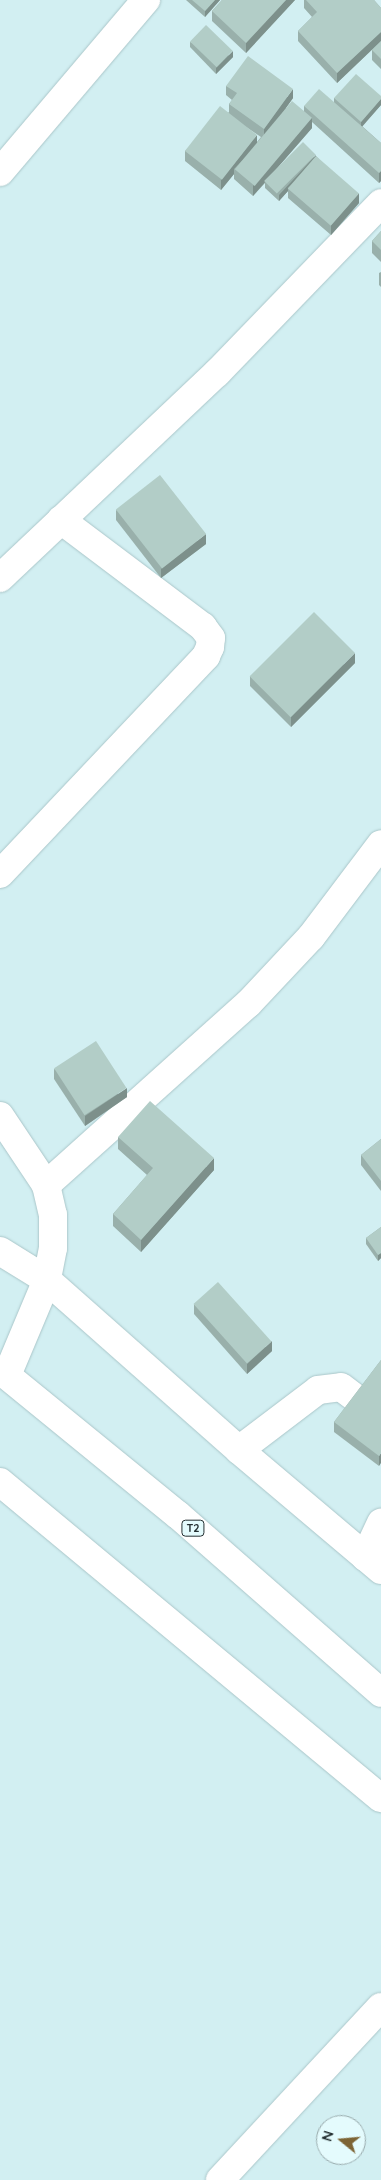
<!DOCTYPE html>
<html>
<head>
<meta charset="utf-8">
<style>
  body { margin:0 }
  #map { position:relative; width:381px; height:2180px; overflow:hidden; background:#d2eff2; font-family:Quicksand,sans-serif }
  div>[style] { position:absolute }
  .roads { filter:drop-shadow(0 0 1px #aac6c9) drop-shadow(0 0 1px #aac6c9) }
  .minor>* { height:28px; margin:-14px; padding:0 14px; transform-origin:14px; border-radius:14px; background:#fff }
  .highway>* { height:28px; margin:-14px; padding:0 14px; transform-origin:14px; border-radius:14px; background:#fff }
  .wall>* { inset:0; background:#99b0ab }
  .shaded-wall>* { inset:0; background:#7d908b }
  .building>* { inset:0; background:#b2cdc7; transform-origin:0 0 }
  span { translate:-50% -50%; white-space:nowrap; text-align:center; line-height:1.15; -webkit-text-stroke:5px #e4fbfd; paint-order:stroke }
  .shield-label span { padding:1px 4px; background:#e4fbfd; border:1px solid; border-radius:4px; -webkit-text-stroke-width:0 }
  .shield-label { font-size:11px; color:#253032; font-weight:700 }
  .north { position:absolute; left:316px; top:2115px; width:50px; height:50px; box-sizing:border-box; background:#e4fbfd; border:1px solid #98aaac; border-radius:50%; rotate:287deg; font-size:14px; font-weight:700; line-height:20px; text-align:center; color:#253032 }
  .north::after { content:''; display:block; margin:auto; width:18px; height:22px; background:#7d6435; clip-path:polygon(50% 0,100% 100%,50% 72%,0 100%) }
</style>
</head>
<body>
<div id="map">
  <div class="roads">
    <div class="minor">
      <div style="left:0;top:172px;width:226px;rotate:-49.7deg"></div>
      <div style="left:0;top:578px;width:299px;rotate:-43.4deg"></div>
      <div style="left:217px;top:373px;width:236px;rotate:-46deg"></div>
      <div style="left:0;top:874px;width:300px;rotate:-46.6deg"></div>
      <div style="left:206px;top:656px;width:10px;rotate:-66deg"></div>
      <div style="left:210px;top:647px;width:9px;rotate:-84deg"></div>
      <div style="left:211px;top:638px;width:14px;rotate:-126deg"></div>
      <div style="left:203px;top:627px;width:178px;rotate:-143deg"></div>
      <div style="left:0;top:1116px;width:83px;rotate:56.3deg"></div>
      <div style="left:46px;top:1185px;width:31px;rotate:77deg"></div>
      <div style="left:53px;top:1215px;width:33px;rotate:90deg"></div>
      <div style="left:53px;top:1248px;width:33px;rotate:101deg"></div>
      <div style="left:47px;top:1280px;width:103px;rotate:112.8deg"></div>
      <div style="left:46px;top:1185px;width:271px;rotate:-41.9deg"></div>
      <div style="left:248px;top:1004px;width:92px;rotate:-46.8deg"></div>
      <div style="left:311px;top:937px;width:116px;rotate:-53deg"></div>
      <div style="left:0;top:1251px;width:55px;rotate:31.7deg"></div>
      <div style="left:47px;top:1280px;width:256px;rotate:41.5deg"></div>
      <div style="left:239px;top:1450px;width:186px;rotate:40.2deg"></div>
      <div style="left:239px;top:1450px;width:99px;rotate:-37.2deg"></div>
      <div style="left:318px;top:1390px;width:23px;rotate:-7deg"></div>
      <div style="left:341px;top:1387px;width:21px;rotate:37deg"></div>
      <div style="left:0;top:1482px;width:495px;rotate:39.7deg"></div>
      <div style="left:365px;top:1557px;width:38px;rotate:-65deg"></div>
      <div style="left:220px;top:2180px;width:236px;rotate:-47.1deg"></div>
    </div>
    <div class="highway">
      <div style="left:0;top:1370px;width:230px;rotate:39.2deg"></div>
      <div style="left:178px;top:1515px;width:270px;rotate:41.2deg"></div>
    </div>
  </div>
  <div class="wall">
    <div style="clip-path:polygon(186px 0,220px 0,205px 17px)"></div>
    <div style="clip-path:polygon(222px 0,295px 0,246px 53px,212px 21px,212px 11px)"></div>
    <div style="clip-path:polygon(304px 0,374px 0,381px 8px,381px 69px,372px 60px,372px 50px,379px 43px,337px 83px,298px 41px,298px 31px,312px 17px,304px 8px)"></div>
    <div style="clip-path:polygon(190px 42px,233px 57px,216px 74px,190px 47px)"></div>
    <div style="clip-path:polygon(evenodd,226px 86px,293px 98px,286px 108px,304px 111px,304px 106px,334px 102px,334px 98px,381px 96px,381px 105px,362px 126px,381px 143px,381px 181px,379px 183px,312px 122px,312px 128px,270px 176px,316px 156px,359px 203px,331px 235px,288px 198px,288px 191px,279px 201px,265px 188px,265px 183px,253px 196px,234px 179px,234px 174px,221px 190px,185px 161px,185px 151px,229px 112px,229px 104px,232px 100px,226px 95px,226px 86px,246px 127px,261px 137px,257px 142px,246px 127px)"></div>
    <div style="clip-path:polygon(381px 231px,381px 262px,372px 253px,372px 241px)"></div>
    <div style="clip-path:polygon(381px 272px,381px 287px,379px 285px,379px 273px)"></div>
    <div style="clip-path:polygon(116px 510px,206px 544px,161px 578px,116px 520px)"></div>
    <div style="clip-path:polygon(355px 663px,291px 727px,250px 686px,250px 676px)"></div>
    <div style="clip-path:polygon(54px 1069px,127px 1097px,85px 1126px,54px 1079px)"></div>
    <div style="clip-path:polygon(118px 1137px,214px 1170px,141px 1252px,113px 1226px,113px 1214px,147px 1175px,118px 1149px)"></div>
    <div style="clip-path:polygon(381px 1139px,381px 1191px,361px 1165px,361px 1155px)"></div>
    <div style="clip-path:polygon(381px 1227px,381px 1258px,378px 1261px,366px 1244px,366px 1238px)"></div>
    <div style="clip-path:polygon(194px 1304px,272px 1351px,247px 1374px,194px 1314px)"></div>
    <div style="clip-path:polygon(381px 1360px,379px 1466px,334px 1432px,334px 1422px)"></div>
  </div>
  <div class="shaded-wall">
    <div style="clip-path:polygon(215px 0,220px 0,205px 17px,205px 11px)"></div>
    <div style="clip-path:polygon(286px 0,295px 0,246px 53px,246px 43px)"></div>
    <div style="clip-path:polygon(381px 32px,381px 41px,337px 83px,337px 73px)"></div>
    <div style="clip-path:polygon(233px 51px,233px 57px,216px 74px,216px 68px)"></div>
    <div style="clip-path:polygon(293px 89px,293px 98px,264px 139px,264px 129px)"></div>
    <div style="clip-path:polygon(381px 99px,381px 105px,361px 128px,361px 122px)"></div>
    <div style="clip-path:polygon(312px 118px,312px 128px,253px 196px,253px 186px)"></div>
    <div style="clip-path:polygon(257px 135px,257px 145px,234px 169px,234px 174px,221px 190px,221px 180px)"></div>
    <div style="clip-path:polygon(316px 155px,316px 161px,288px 188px,288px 191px,279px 201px,279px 195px)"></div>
    <div style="clip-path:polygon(381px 171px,381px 181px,379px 183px,379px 173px)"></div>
    <div style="clip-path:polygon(359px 193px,359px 203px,331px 235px,331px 225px)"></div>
    <div style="clip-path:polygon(206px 534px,206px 544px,161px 578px,161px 569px)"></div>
    <div style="clip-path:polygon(355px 653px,355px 663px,291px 727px,291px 717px)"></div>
    <div style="clip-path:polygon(127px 1088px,127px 1097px,85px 1126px,85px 1116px)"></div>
    <div style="clip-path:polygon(214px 1158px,214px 1170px,141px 1252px,141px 1240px)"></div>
    <div style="clip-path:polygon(381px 1253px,381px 1258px,378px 1261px,378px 1255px)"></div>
    <div style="clip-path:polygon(272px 1341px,272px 1351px,247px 1374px,247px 1364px)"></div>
    <div style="clip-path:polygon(381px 1453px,381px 1463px,379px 1466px,379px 1456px)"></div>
  </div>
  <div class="building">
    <div style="clip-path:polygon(192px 0,215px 0,205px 11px)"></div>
    <div style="clip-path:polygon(222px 0,286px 0,246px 43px,212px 11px)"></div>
    <div style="clip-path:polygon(306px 0,374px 0,381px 8px,381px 32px,337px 73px,298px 31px,317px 12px)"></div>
    <div style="left:206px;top:25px;width:37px;height:23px;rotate:44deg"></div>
    <div style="clip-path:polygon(381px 41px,381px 59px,372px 50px)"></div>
    <div style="clip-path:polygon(248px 56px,293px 89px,264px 129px,229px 104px,237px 93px,226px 86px)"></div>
    <div style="clip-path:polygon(356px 74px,381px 96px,381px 99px,361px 122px,334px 98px)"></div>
    <div style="clip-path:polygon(319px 89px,381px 143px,381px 171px,379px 173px,304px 106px)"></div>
    <div style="left:292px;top:101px;width:26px;height:89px;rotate:40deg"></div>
    <div style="left:220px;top:106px;width:47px;height:57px;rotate:38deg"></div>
    <div style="left:303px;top:142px;width:18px;height:55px;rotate:45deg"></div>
    <div style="left:316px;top:156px;width:57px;height:43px;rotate:41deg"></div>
    <div style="clip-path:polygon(381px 231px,381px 250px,372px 241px)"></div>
    <div style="left:160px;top:475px;width:75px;height:56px;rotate:52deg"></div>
    <div style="left:314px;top:612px;width:58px;height:91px;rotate:45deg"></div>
    <div style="left:96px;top:1041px;width:56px;height:50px;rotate:57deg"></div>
    <div style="clip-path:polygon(150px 1101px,214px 1158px,141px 1240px,113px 1214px,153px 1168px,118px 1137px)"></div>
    <div style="clip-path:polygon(381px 1139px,381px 1181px,361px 1155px)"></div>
    <div style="clip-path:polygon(381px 1227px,381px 1253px,378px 1255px,366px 1238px)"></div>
    <div style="left:218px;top:1282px;width:80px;height:33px;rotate:48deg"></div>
    <div style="clip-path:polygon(381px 1360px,381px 1453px,379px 1456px,334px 1422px)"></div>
  </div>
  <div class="shield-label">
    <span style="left:193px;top:1528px">T2</span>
  </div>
  <div class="north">N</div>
</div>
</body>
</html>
